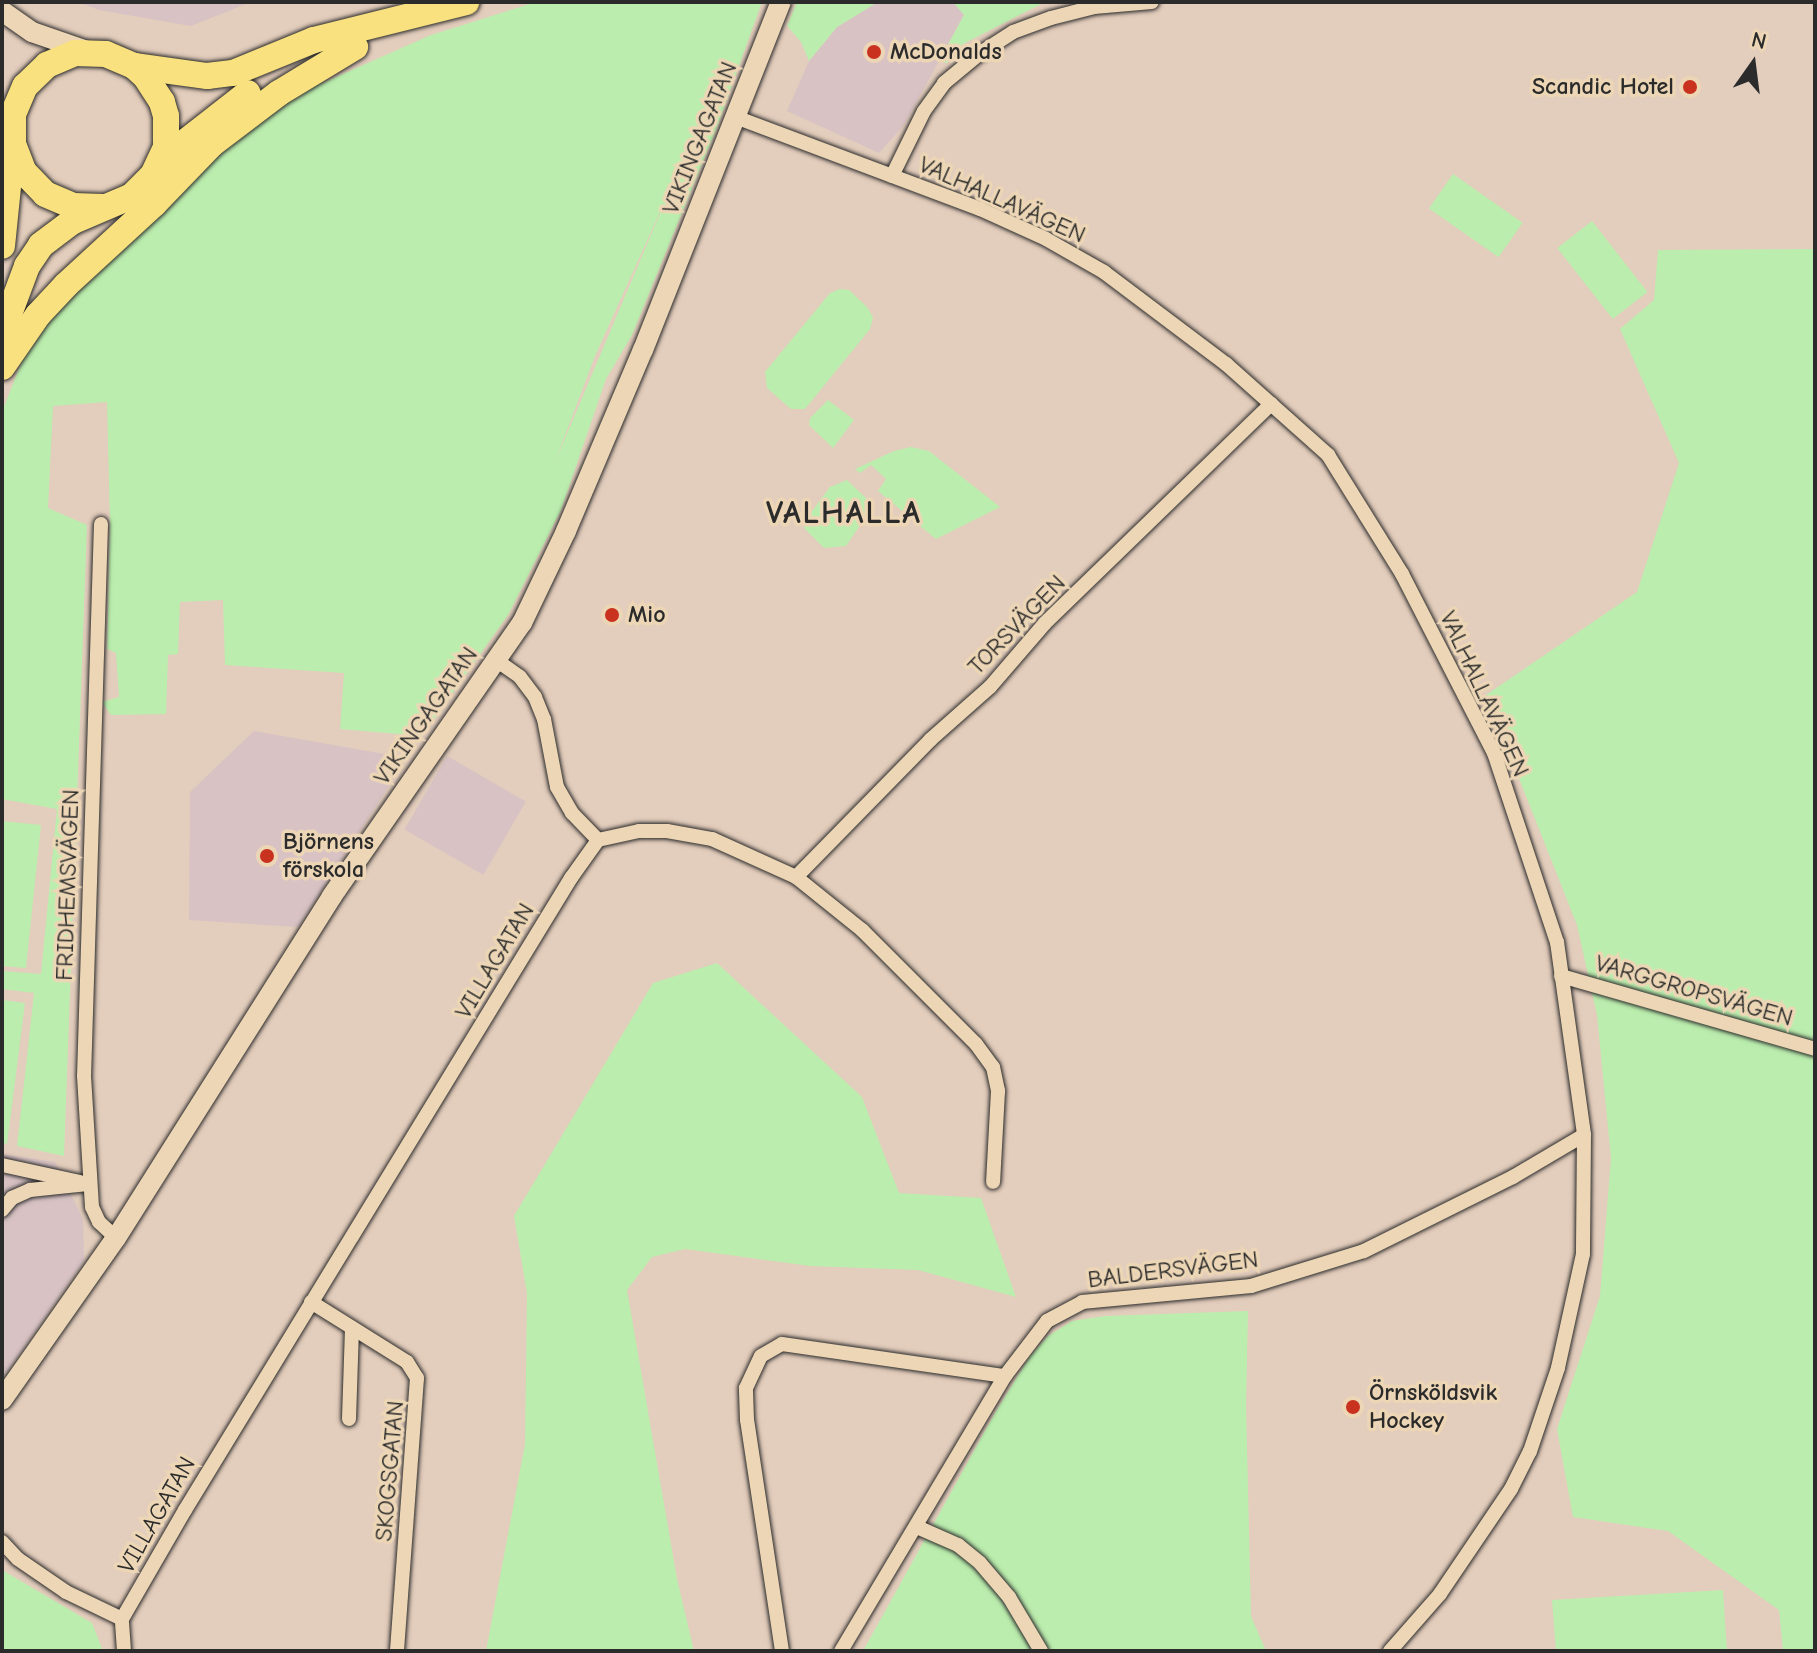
<!DOCTYPE html>
<html>
<head>
<meta charset="utf-8">
<style>
  body { margin:0 }
  #map { position:relative; width:1817px; height:1653px; overflow:hidden; background:#e3cdbc; font-family:"Comic Neue",sans-serif }
  div>[style] { position:absolute }
  .built>* { inset:0; background:#d8c2c4; transform-origin:0 0 }
  .green>* { inset:0; background:#bbeeae; transform-origin:0 0 }
  .roads { filter:drop-shadow(0 0 2px #2b2b2b) drop-shadow(0 0 2px #2b2b2b) }
  .street>* { height:14px; margin:-7px; padding:0 7px; transform-origin:7px; border-radius:7px; background:#ecd6b5 }
  .secondary>* { height:20px; margin:-10px; padding:0 10px; transform-origin:10px; border-radius:10px; background:#ecd6b5 }
  .highway>* { height:26px; margin:-13px; padding:0 13px; transform-origin:13px; border-radius:13px; background:#fae180 }
  .dots>* { width:22px; height:22px; translate:-50% -50%; box-sizing:border-box; border:4px solid #ecd6b5; border-radius:50% }
  span { translate:-50% -50%; white-space:nowrap; text-align:center; line-height:1.15; -webkit-text-stroke:7px #ecd6b5; paint-order:stroke }
  .poi-label { font-size:24px; color:#2b2b2b; font-weight:700 }
  .left { translate:0 -50%; text-align:left }
  .right { translate:-100% -50%; text-align:right }
  .street-label { font-size:24px; color:#2b2b2b }
  .district-label { font-size:32px; color:#2b2b2b; font-weight:700; letter-spacing:2px }
  .frame { position:absolute; inset:0; border:4px solid #2b2b2b; pointer-events:none }
  .north { position:absolute; left:1713px; top:24px; width:80px; height:80px; -webkit-text-stroke:6px #ecd6b5; paint-order:stroke; rotate:14deg; font-size:22px; font-weight:700; line-height:32px; text-align:center; color:#2b2b2b }
  .north::after { content:''; display:block; margin:auto; width:28px; height:36px; background:#2b2b2b; clip-path:polygon(50% 0,100% 100%,50% 72%,0 100%) }
</style>
</head>
<body>
<div id="map">
  <div class="built">
    <div style="clip-path:polygon(78px 2px,251px 2px,191px 26px,99px 10px)"></div>
    <div style="clip-path:polygon(878px 2px,953px 2px,964px 15px,904px 125px,879px 153px,787px 111px,809px 61px,837px 27px)"></div>
    <div style="clip-path:polygon(254px 731px,407px 758px,298px 927px,189px 920px,190px 792px)"></div>
    <div style="left:447px;top:756px;width:91px;height:85px;rotate:30deg"></div>
    <div style="clip-path:polygon(2px 1154px,55px 1162px,83px 1219px,84px 1261px,2px 1379px)"></div>
  </div>
  <div class="green">
    <div style="clip-path:polygon(evenodd,536px 2px,762px 2px,717px 127px,632px 335px,606px 379px,561px 510px,508px 615px,422px 736px,340px 729px,344px 673px,225px 665px,223px 600px,180px 602px,178px 654px,168px 655px,166px 714px,111px 715px,102px 702px,119px 697px,116px 653px,107px 649px,110px 523px,107px 402px,53px 406px,48px 508px,87px 525px,64px 1156px,17px 1146px,34px 993px,2px 989px,2px 971px,41px 974px,57px 809px,2px 799px,2px 412px,29px 343px,153px 187px,309px 89px,431px 35px,536px 2px,664px 203px,664px 204px,555px 462px,595px 356px,664px 203px)"></div>
    <div style="clip-path:polygon(797px 2px,878px 2px,837px 27px,809px 61px,801px 42px,787px 26px)"></div>
    <div style="clip-path:polygon(953px 2px,1045px 2px,963px 44px,947px 63px,939px 61px,964px 15px)"></div>
    <div style="left:1453px;top:174px;width:85px;height:42px;rotate:35deg"></div>
    <div style="left:1592px;top:221px;width:90px;height:44px;rotate:52deg"></div>
    <div style="clip-path:polygon(1815px 249px,1815px 1651px,1783px 1651px,1779px 1610px,1668px 1531px,1573px 1517px,1557px 1429px,1600px 1296px,1611px 1158px,1597px 1015px,1577px 925px,1486px 695px,1637px 592px,1679px 463px,1620px 329px,1654px 300px,1658px 250px)"></div>
    <div style="clip-path:polygon(840px 289px,849px 290px,867px 307px,873px 317px,870px 329px,805px 409px,791px 409px,767px 388px,765px 372px,830px 293px)"></div>
    <div style="clip-path:polygon(828px 400px,854px 420px,833px 448px,809px 425px,810px 418px)"></div>
    <div style="clip-path:polygon(911px 447px,929px 451px,1000px 507px,936px 539px,878px 491px,886px 479px,871px 465px,860px 473px,855px 469px,894px 451px)"></div>
    <div style="clip-path:polygon(847px 480px,868px 500px,871px 509px,846px 546px,824px 548px,804px 528px,807px 518px,830px 487px)"></div>
    <div style="clip-path:polygon(2px 821px,41px 825px,26px 968px,2px 966px)"></div>
    <div style="clip-path:polygon(717px 963px,862px 1097px,899px 1193px,981px 1198px,1016px 1297px,918px 1270px,810px 1266px,685px 1249px,652px 1257px,627px 1290px,677px 1579px,694px 1651px,486px 1651px,525px 1444px,527px 1293px,514px 1216px,653px 983px)"></div>
    <div style="clip-path:polygon(2px 1000px,25px 1003px,7px 1144px,2px 1143px)"></div>
    <div style="clip-path:polygon(1248px 1311px,1246px 1405px,1251px 1616px,1266px 1651px,863px 1651px,995px 1413px,1030px 1356px,1048px 1336px,1072px 1321px,1105px 1316px)"></div>
    <div style="clip-path:polygon(2px 1570px,92px 1623px,103px 1651px,2px 1651px)"></div>
    <div style="clip-path:polygon(1723px 1590px,1727px 1651px,1556px 1651px,1552px 1600px)"></div>
  </div>
  <div class="roads">
    <div class="street">
      <div style="left:738px;top:118px;width:259px;rotate:20.6deg"></div>
      <div style="left:980px;top:209px;width:72px;rotate:24.4deg"></div>
      <div style="left:1046px;top:239px;width:67px;rotate:29.6deg"></div>
      <div style="left:1104px;top:272px;width:153px;rotate:37deg"></div>
      <div style="left:1226px;top:364px;width:137px;rotate:41.7deg"></div>
      <div style="left:1328px;top:455px;width:140px;rotate:58.1deg"></div>
      <div style="left:1402px;top:574px;width:201px;rotate:62.8deg"></div>
      <div style="left:1494px;top:753px;width:199px;rotate:71.6deg"></div>
      <div style="left:1557px;top:942px;width:195px;rotate:82deg"></div>
      <div style="left:1584px;top:1135px;width:119px;rotate:90.5deg"></div>
      <div style="left:1583px;top:1254px;width:117px;rotate:102.4deg"></div>
      <div style="left:1558px;top:1368px;width:88px;rotate:108.6deg"></div>
      <div style="left:1530px;top:1451px;width:42px;rotate:116.6deg"></div>
      <div style="left:1511px;top:1489px;width:127px;rotate:124.1deg"></div>
      <div style="left:1440px;top:1594px;width:76px;rotate:131.3deg"></div>
      <div style="left:892px;top:176px;width:72px;rotate:-63.8deg"></div>
      <div style="left:924px;top:111px;width:34px;rotate:-54deg"></div>
      <div style="left:944px;top:83px;width:45px;rotate:-39.6deg"></div>
      <div style="left:979px;top:54px;width:40px;rotate:-32.9deg"></div>
      <div style="left:1013px;top:32px;width:40px;rotate:-20.2deg"></div>
      <div style="left:1051px;top:18px;width:44px;rotate:-14.3deg"></div>
      <div style="left:1094px;top:7px;width:58px;rotate:-4.9deg"></div>
      <div style="left:101px;top:524px;width:552px;rotate:91.76deg"></div>
      <div style="left:84px;top:1076px;width:131px;rotate:86.5deg"></div>
      <div style="left:92px;top:1207px;width:17px;rotate:65deg"></div>
      <div style="left:99px;top:1222px;width:23px;rotate:43deg"></div>
      <div style="left:496px;top:660px;width:29px;rotate:35deg"></div>
      <div style="left:520px;top:677px;width:25px;rotate:53deg"></div>
      <div style="left:535px;top:697px;width:24px;rotate:68deg"></div>
      <div style="left:544px;top:719px;width:69px;rotate:79.2deg"></div>
      <div style="left:557px;top:787px;width:30px;rotate:60deg"></div>
      <div style="left:572px;top:813px;width:37px;rotate:46deg"></div>
      <div style="left:796px;top:877px;width:192px;rotate:-45.6deg"></div>
      <div style="left:930px;top:740px;width:80px;rotate:-41.5deg"></div>
      <div style="left:990px;top:687px;width:84px;rotate:-49.3deg"></div>
      <div style="left:1045px;top:623px;width:315px;rotate:-44.1deg"></div>
      <div style="left:1561px;top:976px;width:264px;rotate:16deg"></div>
      <div style="left:2px;top:1165px;width:80px;rotate:12.3deg"></div>
      <div style="left:2px;top:1210px;width:16px;rotate:-50deg"></div>
      <div style="left:12px;top:1198px;width:20px;rotate:-24deg"></div>
      <div style="left:30px;top:1190px;width:58px;rotate:-5.9deg"></div>
      <div style="left:311px;top:1302px;width:113px;rotate:32deg"></div>
      <div style="left:407px;top:1362px;width:19px;rotate:58deg"></div>
      <div style="left:417px;top:1378px;width:274px;rotate:94.2deg"></div>
      <div style="left:349px;top:1419px;width:91px;rotate:-88.1deg"></div>
      <div style="left:917px;top:1527px;width:45px;rotate:23.7deg"></div>
      <div style="left:958px;top:1545px;width:28px;rotate:39deg"></div>
      <div style="left:980px;top:1563px;width:45px;rotate:49.5deg"></div>
      <div style="left:1009px;top:1597px;width:63px;rotate:59.3deg"></div>
      <div style="left:2px;top:1542px;width:23px;rotate:47deg"></div>
      <div style="left:18px;top:1559px;width:58px;rotate:34.5deg"></div>
      <div style="left:66px;top:1592px;width:62px;rotate:25.7deg"></div>
      <div style="left:124px;top:1651px;width:32px;rotate:-94deg"></div>
      <div style="left:122px;top:1619px;width:126px;rotate:-60deg"></div>
      <div style="left:185px;top:1510px;width:741px;rotate:-58.59deg"></div>
      <div style="left:571px;top:878px;width:47px;rotate:-54.6deg"></div>
      <div style="left:598px;top:840px;width:42px;rotate:-12.4deg"></div>
      <div style="left:639px;top:831px;width:28px"></div>
      <div style="left:667px;top:831px;width:46px;rotate:10.1deg"></div>
      <div style="left:712px;top:839px;width:92px;rotate:24.3deg"></div>
      <div style="left:796px;top:877px;width:85px;rotate:38.8deg"></div>
      <div style="left:862px;top:930px;width:161px;rotate:45deg"></div>
      <div style="left:976px;top:1044px;width:29px;rotate:54deg"></div>
      <div style="left:993px;top:1067px;width:25px;rotate:78deg"></div>
      <div style="left:998px;top:1091px;width:91px;rotate:93.1deg"></div>
      <div style="left:782px;top:1651px;width:234px;rotate:-98.6deg"></div>
      <div style="left:747px;top:1420px;width:32px;rotate:-92deg"></div>
      <div style="left:746px;top:1388px;width:35px;rotate:-65deg"></div>
      <div style="left:761px;top:1356px;width:24px;rotate:-30deg"></div>
      <div style="left:782px;top:1344px;width:225px;rotate:8.2deg"></div>
      <div style="left:841px;top:1651px;width:320px;rotate:-59.2deg"></div>
      <div style="left:1005px;top:1376px;width:69px;rotate:-52.6deg"></div>
      <div style="left:1047px;top:1321px;width:40px;rotate:-28deg"></div>
      <div style="left:1082px;top:1302px;width:170px;rotate:-5.4deg"></div>
      <div style="left:1251px;top:1286px;width:118px;rotate:-17.2deg"></div>
      <div style="left:1364px;top:1251px;width:166px;rotate:-26.4deg"></div>
      <div style="left:1513px;top:1177px;width:82px;rotate:-30.6deg"></div>
    </div>
    <div class="secondary">
      <div style="left:2px;top:11px;width:37px;rotate:35deg"></div>
      <div style="left:32px;top:32px;width:58px;rotate:19.1deg"></div>
      <div style="left:2px;top:1400px;width:198px;rotate:-54.9deg"></div>
      <div style="left:116px;top:1238px;width:404px;rotate:-57.7deg"></div>
      <div style="left:332px;top:896px;width:333px;rotate:-55.2deg"></div>
      <div style="left:522px;top:623px;width:102px;rotate:-64.4deg"></div>
      <div style="left:566px;top:531px;width:197px;rotate:-67deg"></div>
      <div style="left:643px;top:350px;width:374px;rotate:-68.4deg"></div>
    </div>
    <div class="highway">
      <div style="left:134px;top:66px;width:74px;rotate:7.8deg"></div>
      <div style="left:207px;top:76px;width:26px;rotate:-7deg"></div>
      <div style="left:233px;top:73px;width:87px;rotate:-22.2deg"></div>
      <div style="left:314px;top:40px;width:157px;rotate:-14deg"></div>
      <div style="left:161px;top:161px;width:110px;rotate:-38deg"></div>
      <div style="left:2px;top:246px;width:100px;rotate:-84.2deg"></div>
      <div style="left:2px;top:333px;width:72px;rotate:-69.5deg"></div>
      <div style="left:27px;top:266px;width:25px;rotate:-56deg"></div>
      <div style="left:41px;top:245px;width:38px;rotate:-37deg"></div>
      <div style="left:71px;top:222px;width:66px;rotate:-23.1deg"></div>
      <div style="left:132px;top:196px;width:30px;rotate:-45deg"></div>
      <div style="left:153px;top:175px;width:31px;rotate:-65deg"></div>
      <div style="left:166px;top:147px;width:31px;rotate:-90deg"></div>
      <div style="left:166px;top:116px;width:15px;rotate:-106deg"></div>
      <div style="left:162px;top:102px;width:31px;rotate:-123deg"></div>
      <div style="left:145px;top:76px;width:15px;rotate:-138deg"></div>
      <div style="left:134px;top:66px;width:30px;rotate:-157deg"></div>
      <div style="left:106px;top:54px;width:31px;rotate:-178deg"></div>
      <div style="left:75px;top:53px;width:30px;rotate:157deg"></div>
      <div style="left:47px;top:65px;width:30px;rotate:136deg"></div>
      <div style="left:25px;top:86px;width:30px;rotate:113deg"></div>
      <div style="left:13px;top:114px;width:30px;rotate:90deg"></div>
      <div style="left:13px;top:144px;width:30px;rotate:69deg"></div>
      <div style="left:24px;top:172px;width:30px;rotate:46deg"></div>
      <div style="left:45px;top:194px;width:30px;rotate:23deg"></div>
      <div style="left:73px;top:206px;width:30px;rotate:2deg"></div>
      <div style="left:2px;top:367px;width:63px;rotate:-55.3deg"></div>
      <div style="left:38px;top:315px;width:41px;rotate:-47deg"></div>
      <div style="left:66px;top:285px;width:120px;rotate:-42.6deg"></div>
      <div style="left:154px;top:204px;width:83px;rotate:-46deg"></div>
      <div style="left:212px;top:144px;width:84px;rotate:-37.3deg"></div>
      <div style="left:279px;top:93px;width:89px;rotate:-31.2deg"></div>
    </div>
  </div>
  <div class="dots">
    <div style="left:874px;top:52px;background:#c8321e"></div>
    <div style="left:1690px;top:87px;background:#c8321e"></div>
    <div style="left:612px;top:615px;background:#c8321e"></div>
    <div style="left:267px;top:856px;background:#c8321e"></div>
    <div style="left:1353px;top:1407px;background:#c8321e"></div>
  </div>
  <div class="poi-label">
    <span class="left" style="left:890px;top:52px">McDonalds</span>
    <span class="right" style="left:1674px;top:87px">Scandic Hotel</span>
    <span class="left" style="left:628px;top:615px">Mio</span>
    <span class="left" style="left:283px;top:856px">Björnens<br>förskola</span>
    <span class="left" style="left:1369px;top:1407px">Örnsköldsvik<br>Hockey</span>
  </div>
  <div class="street-label">
    <span style="left:700px;top:138px;rotate:-68deg">VIKINGAGATAN</span>
    <span style="left:1002px;top:200px;rotate:24deg">VALHALLAVÄGEN</span>
    <span style="left:1017px;top:625px;rotate:-46deg">TORSVÄGEN</span>
    <span style="left:1484px;top:694px;rotate:65deg">VALHALLAVÄGEN</span>
    <span style="left:426px;top:716px;rotate:-55deg">VIKINGAGATAN</span>
    <span style="left:68px;top:885px;rotate:-88deg">FRIDHEMSVÄGEN</span>
    <span style="left:495px;top:961px;rotate:-59deg">VILLAGATAN</span>
    <span style="left:1694px;top:991px;rotate:16deg">VARGGROPSVÄGEN</span>
    <span style="left:1173px;top:1270px;rotate:-7deg">BALDERSVÄGEN</span>
    <span style="left:390px;top:1471px;rotate:-85deg">SKOGSGATAN</span>
    <span style="left:157px;top:1515px;rotate:-60deg">VILLAGATAN</span>
  </div>
  <div class="district-label">
    <span style="left:844px;top:513px">VALHALLA</span>
  </div>
  <div class="frame"></div>
  <div class="north">N</div>
</div>
</body>
</html>
